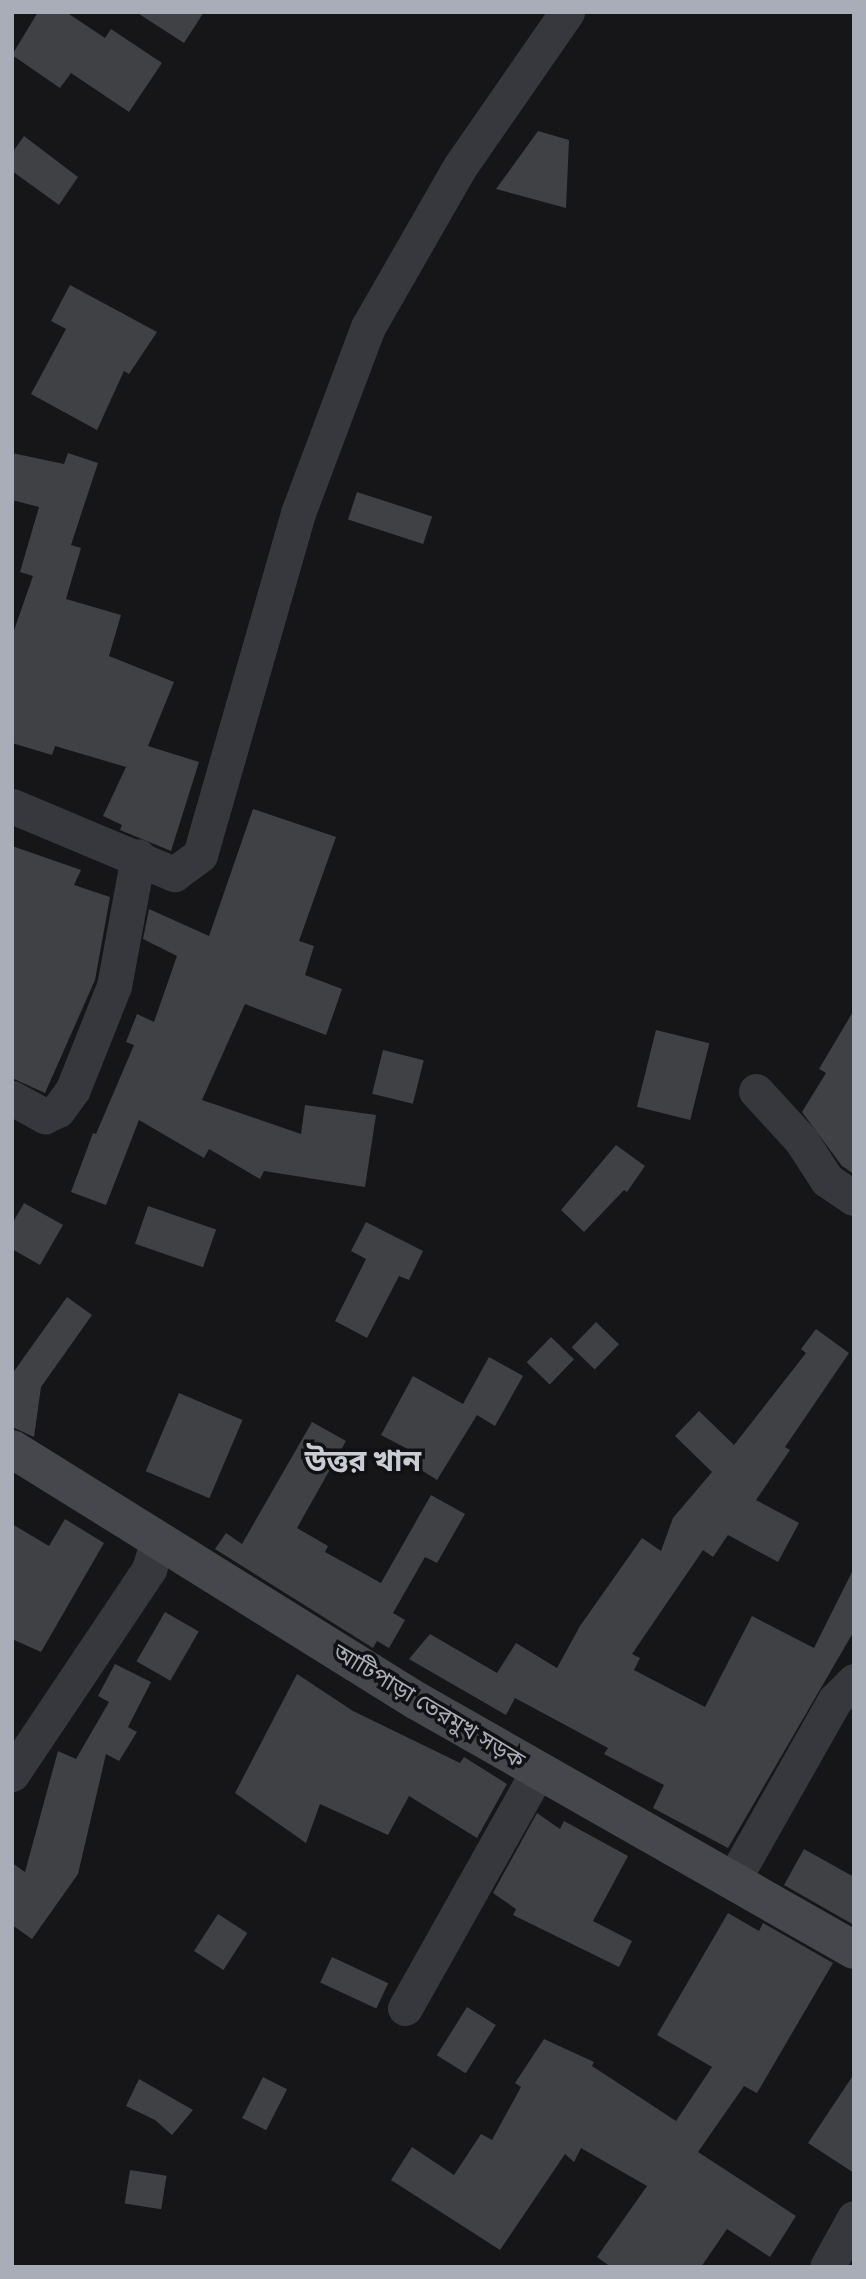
<!DOCTYPE html>
<html>
<head>
<meta charset="utf-8">
<style>
  body { margin:0 }
  #map { position:relative; width:866px; height:2279px; overflow:hidden; background:#161618; font-family:Rubik,"Noto Sans Bengali",sans-serif }
  div>[style] { position:absolute }
  .building>* { inset:0; background:#404145; transform-origin:0 0 }
  .street>* { height:35px; margin:-17.5px; padding:0 17.5px; transform-origin:17.5px; border-radius:17.5px; background:#37383d }
  .secondary>* { height:38px; margin:-19px; padding:0 19px; transform-origin:19px; border-radius:19px; background:#45474d }
  span { translate:-50% -50%; white-space:nowrap; text-align:center; line-height:1.15; -webkit-text-stroke:7px #111113; paint-order:stroke }
  .street-label { font-size:23px; color:#a8adb8 }
  .district-label { font-size:30px; color:#c9ccd4; font-weight:700 }
  .frame { position:absolute; inset:0; border:14px solid #a8adb8; pointer-events:none }
</style>
</head>
<body>
<div id="map">
  <div class="building">
    <div style="clip-path:polygon(38px 12px,66px 12px,105px 38px,111px 29px,162px 63px,129px 112px,71px 73px,60px 88px,12px 55px)"></div>
    <div style="clip-path:polygon(136px 12px,204px 12px,184px 43px)"></div>
    <div style="clip-path:polygon(538px 131px,569px 140px,566px 208px,496px 189px)"></div>
    <div style="clip-path:polygon(24px 136px,78px 177px,59px 205px,12px 171px,12px 153px)"></div>
    <div style="clip-path:polygon(70px 285px,157px 332px,129px 374px,124px 371px,97px 430px,31px 394px,66px 329px,51px 321px)"></div>
    <div style="clip-path:polygon(12px 453px,64px 464px,68px 453px,98px 463px,71px 545px,81px 548px,66px 599px,121px 615px,109px 656px,174px 682px,148px 746px,199px 762px,171px 851px,120px 830px,122px 825px,103px 816px,126px 767px,55px 746px,52px 755px,12px 743px,12px 636px,33px 576px,20px 572px,39px 507px,12px 500px)"></div>
    <div style="left:357px;top:492px;width:79px;height:29px;rotate:18deg"></div>
    <div style="clip-path:polygon(253px 809px,336px 837px,299px 941px,314px 946px,305px 975px,342px 989px,326px 1035px,245px 1004px,202px 1100px,301px 1134px,305px 1105px,376px 1115px,365px 1187px,264px 1171px,260px 1179px,209px 1149px,204px 1158px,139px 1120px,106px 1205px,71px 1192px,93px 1133px,96px 1134px,134px 1045px,126px 1042px,137px 1014px,154px 1022px,177px 956px,143px 939px,149px 909px,209px 936px)"></div>
    <div style="clip-path:polygon(12px 846px,81px 870px,74px 885px,110px 897px,95px 980px,45px 1093px,12px 1078px)"></div>
    <div style="clip-path:polygon(854px 1010px,854px 1174px,842px 1166px,802px 1112px,826px 1073px,819px 1069px)"></div>
    <div style="left:656px;top:1030px;width:55px;height:79px;rotate:14deg"></div>
    <div style="left:383px;top:1050px;width:42px;height:45px;rotate:14deg"></div>
    <div style="clip-path:polygon(616px 1145px,645px 1166px,627px 1192px,624px 1190px,584px 1232px,561px 1210px)"></div>
    <div style="clip-path:polygon(24px 1203px,63px 1225px,40px 1265px,12px 1249px,12px 1224px)"></div>
    <div style="left:148px;top:1206px;width:72px;height:40px;rotate:19deg"></div>
    <div style="clip-path:polygon(366px 1222px,423px 1251px,409px 1280px,399px 1276px,367px 1338px,335px 1321px,366px 1259px,351px 1251px)"></div>
    <div style="clip-path:polygon(67px 1297px,92px 1315px,41px 1387px,34px 1437px,12px 1427px,12px 1374px)"></div>
    <div style="left:596px;top:1322px;width:32px;height:35px;rotate:44deg"></div>
    <div style="clip-path:polygon(816px 1329px,849px 1353px,785px 1447px,790px 1450px,756px 1500px,799px 1523px,778px 1562px,728px 1535px,713px 1557px,703px 1550px,632px 1654px,640px 1658px,634px 1670px,705px 1707px,752px 1616px,814px 1648px,854px 1568px,854px 1631px,728px 1848px,653px 1808px,664px 1785px,604px 1754px,608px 1748px,515px 1698px,506px 1715px,409px 1659px,430px 1634px,497px 1673px,516px 1643px,557px 1668px,580px 1626px,642px 1538px,661px 1551px,673px 1518px,712px 1472px,675px 1436px,699px 1411px,734px 1445px,806px 1353px,801px 1349px)"></div>
    <div style="left:551px;top:1337px;width:32px;height:35px;rotate:44deg"></div>
    <div style="clip-path:polygon(489px 1357px,523px 1376px,495px 1426px,477px 1415px,437px 1480px,415px 1466px,421px 1456px,381px 1435px,413px 1376px,463px 1404px)"></div>
    <div style="left:179px;top:1393px;width:69px;height:85px;rotate:23deg"></div>
    <div style="clip-path:polygon(312px 1422px,346px 1441px,297px 1528px,328px 1546px,325px 1552px,381px 1583px,431px 1495px,465px 1514px,437px 1563px,425px 1557px,393px 1613px,405px 1620px,389px 1648px,377px 1641px,373px 1648px,215px 1549px,226px 1533px,242px 1544px)"></div>
    <div style="clip-path:polygon(65px 1519px,104px 1543px,41px 1652px,12px 1639px,12px 1524px,49px 1546px)"></div>
    <div style="left:165px;top:1612px;width:39px;height:57px;rotate:30deg"></div>
    <div style="clip-path:polygon(115px 1664px,151px 1682px,128px 1727px,137px 1732px,119px 1761px,106px 1754px,78px 1874px,32px 1939px,12px 1925px,12px 1863px,25px 1872px,58px 1751px,76px 1759px,109px 1702px,98px 1696px)"></div>
    <div style="clip-path:polygon(297px 1674px,353px 1711px,460px 1763px,464px 1757px,507px 1784px,477px 1838px,409px 1796px,388px 1835px,320px 1804px,306px 1843px,235px 1793px)"></div>
    <div style="clip-path:polygon(537px 1813px,560px 1829px,564px 1821px,628px 1856px,593px 1921px,632px 1941px,619px 1967px,513px 1915px,516px 1909px,493px 1893px)"></div>
    <div style="clip-path:polygon(804px 1849px,854px 1877px,854px 1925px,784px 1885px)"></div>
    <div style="clip-path:polygon(728px 1913px,759px 1931px,763px 1923px,833px 1963px,757px 2093px,744px 2086px,698px 2152px,796px 2216px,770px 2257px,727px 2229px,701px 2267px,611px 2267px,597px 2257px,647px 2186px,581px 2148px,574px 2162px,565px 2154px,500px 2250px,391px 2180px,412px 2147px,454px 2175px,481px 2134px,492px 2140px,521px 2087px,515px 2083px,544px 2039px,594px 2062px,592px 2066px,676px 2121px,712px 2067px,657px 2035px)"></div>
    <div style="left:218px;top:1914px;width:35px;height:44px;rotate:33deg"></div>
    <div style="left:332px;top:1957px;width:62px;height:28px;rotate:25deg"></div>
    <div style="left:467px;top:2007px;width:34px;height:57px;rotate:32deg"></div>
    <div style="clip-path:polygon(854px 2074px,854px 2173px,808px 2143px)"></div>
    <div style="left:263px;top:2077px;width:27px;height:46px;rotate:27deg"></div>
    <div style="clip-path:polygon(139px 2079px,193px 2110px,172px 2135px,155px 2120px,126px 2106px)"></div>
    <div style="left:130px;top:2170px;width:37px;height:34px;rotate:9deg"></div>
  </div>
  <div class="street">
    <div style="left:12px;top:806px;width:176px;rotate:22.8deg"></div>
    <div style="left:174px;top:874px;width:32px;rotate:-36deg"></div>
    <div style="left:200px;top:855px;width:356px;rotate:-74deg"></div>
    <div style="left:298px;top:513px;width:199px;rotate:-69.4deg"></div>
    <div style="left:368px;top:327px;width:183px;rotate:-60.2deg"></div>
    <div style="left:459px;top:168px;width:190px;rotate:-55.3deg"></div>
    <div style="left:756px;top:1091px;width:67px;rotate:47.4deg"></div>
    <div style="left:801px;top:1140px;width:48px;rotate:57deg"></div>
    <div style="left:827px;top:1180px;width:32px;rotate:34deg"></div>
    <div style="left:12px;top:1098px;width:38px;rotate:29deg"></div>
    <div style="left:45px;top:1116px;width:14px;rotate:-25deg"></div>
    <div style="left:58px;top:1110px;width:26px;rotate:-54deg"></div>
    <div style="left:73px;top:1089px;width:111px;rotate:-68.3deg"></div>
    <div style="left:114px;top:986px;width:132px;rotate:-79.5deg"></div>
    <div style="left:12px;top:1774px;width:247px;rotate:-56.2deg"></div>
    <div style="left:149px;top:1569px;width:31px;rotate:-73deg"></div>
    <div style="left:733px;top:1880px;width:207px;rotate:-60.5deg"></div>
    <div style="left:835px;top:1700px;width:27px;rotate:-45deg"></div>
    <div style="left:405px;top:2008px;width:272px;rotate:-60.7deg"></div>
    <div style="left:827px;top:2267px;width:56px;rotate:-61.1deg"></div>
  </div>
  <div class="secondary">
    <div style="left:12px;top:1449px;width:477px;rotate:31.9deg"></div>
    <div style="left:417px;top:1701px;width:503px;rotate:29.67deg"></div>
  </div>
  <div class="street-label">
    <span style="left:429px;top:1706px;rotate:31deg">আটিপাড়া তেরমুখ সড়ক</span>
  </div>
  <div class="district-label">
    <span style="left:363px;top:1461px">উত্তর খান</span>
  </div>
  <div class="frame"></div>
</div>
</body>
</html>
